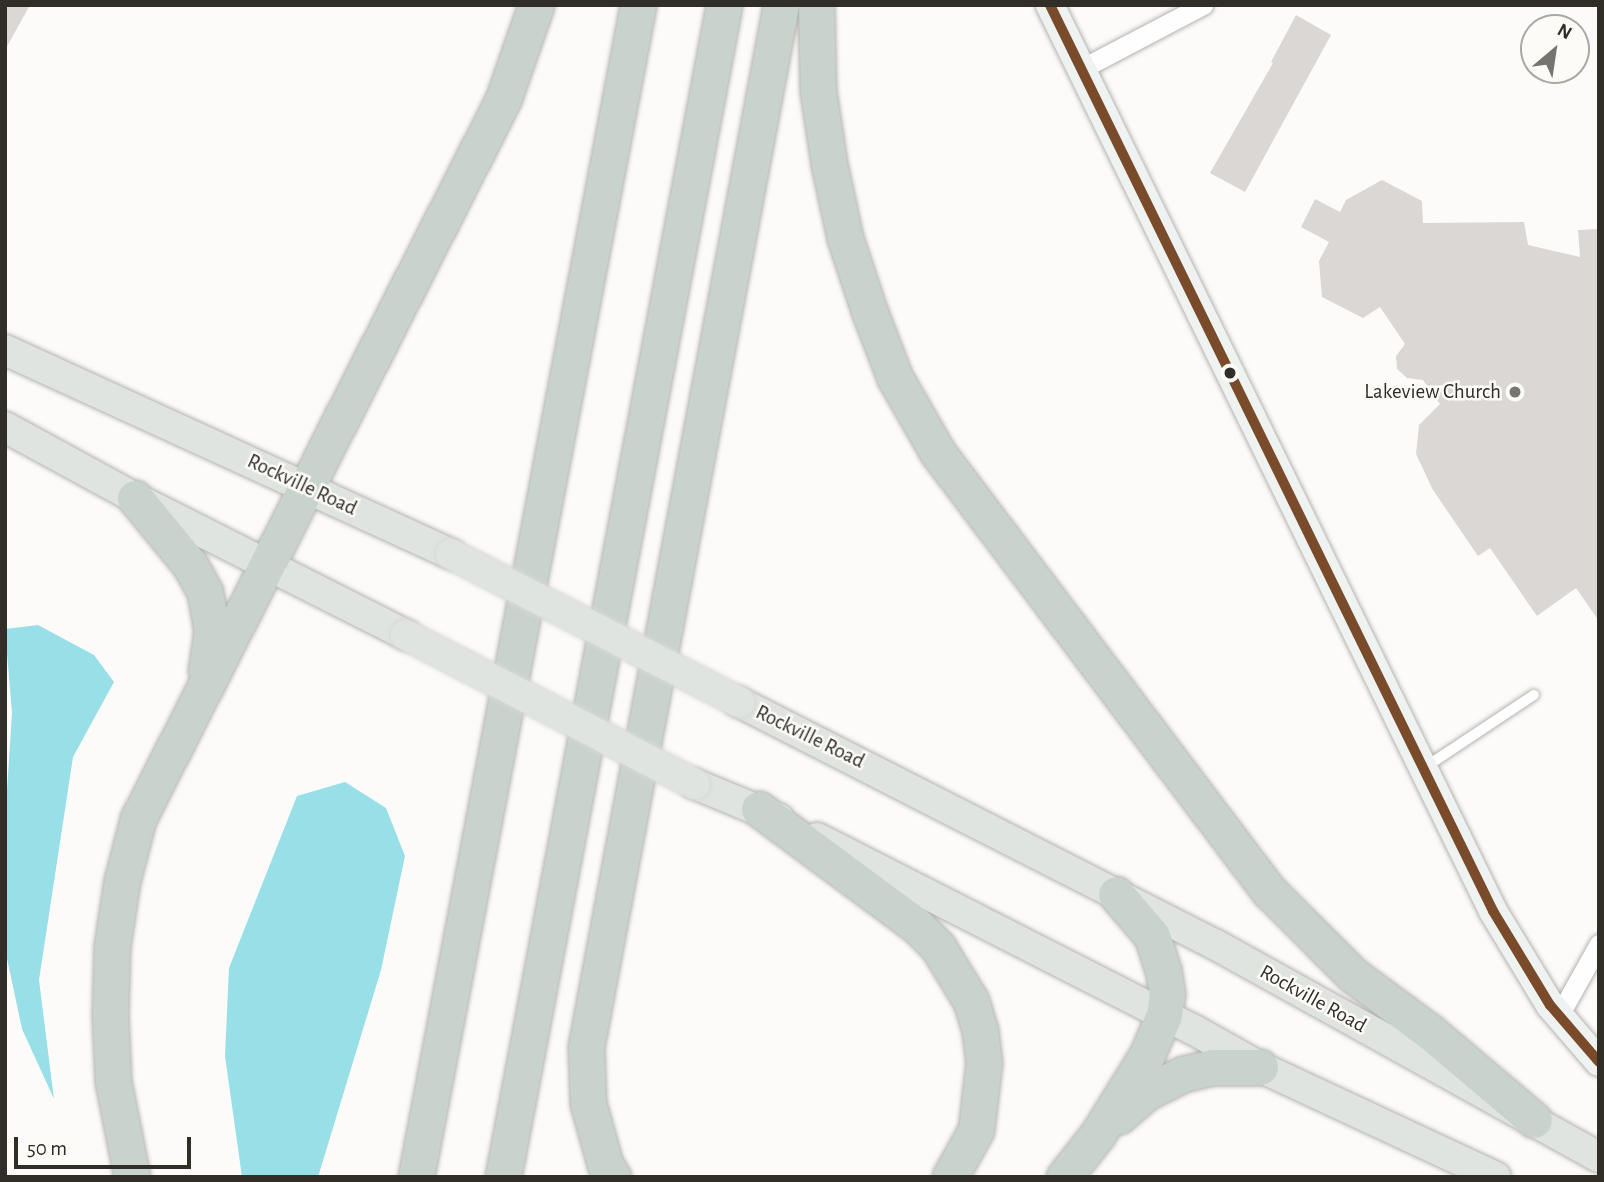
<!DOCTYPE html>
<html>
<head>
<meta charset="utf-8">
<style>
  body { margin:0 }
  #map { position:relative; width:1604px; height:1182px; overflow:hidden; background:#fcfbf9; font-family:"Alegreya Sans",sans-serif }
  div>[style] { position:absolute }
  .water>* { inset:0; background:#98dfe7 }
  .building>* { inset:0; background:#dad7d4 }
  .roads { filter:drop-shadow(0 0 2px #b5b3af) drop-shadow(0 0 2px #b5b3af) }
  .lane>* { height:10px; margin:-5px; padding:0 5px; transform-origin:5px; border-radius:5px; background:#fffefe }
  .street>* { height:19px; margin:-9.5px; padding:0 9.5px; transform-origin:9.5px; border-radius:9.5px; background:#fffefe }
  .secondary>* { height:28px; margin:-14px; padding:0 14px; transform-origin:14px; border-radius:14px; background:#eef2f0 }
  .primary>* { height:30px; margin:-15px; padding:0 15px; transform-origin:15px; border-radius:15px; background:#dfe4e0 }
  .highway>* { height:35px; margin:-17.5px; padding:0 17.5px; transform-origin:17.5px; border-radius:17.5px; background:#c9d3cd }
  .bridges { filter:drop-shadow(0 0 2px #d9d8d6) drop-shadow(0 0 2px #d9d8d6) }
  .primary-bridge>* { height:30px; margin:-15px; padding:0 15px; transform-origin:15px; border-radius:15px; background:#dfe4e0 }
  .bus-1>* { height:10px; margin:-5px; padding:0 5px; transform-origin:5px; border-radius:5px; background:#7a4b2a }
  .dots>* { width:19px; height:19px; translate:-50% -50%; box-sizing:border-box; border:4px solid #fdfbf8; border-radius:50% }
  span { translate:-50% -50%; white-space:nowrap; text-align:center; line-height:1.15; -webkit-text-stroke:5px #fdfbf8; paint-order:stroke }
  .poi-label { font-size:21px; color:#312d27 }
  .right { translate:-100% -50%; text-align:right }
  .street-label { font-size:21px; color:#312d27 }
  .frame { position:absolute; inset:0; border:7px solid #312d27; pointer-events:none }
  .north { position:absolute; left:1520px; top:14px; width:70px; height:70px; box-sizing:border-box; background:#fdfbf8; border:2px solid #aba9a4; border-radius:50%; rotate:29deg; font-size:19px; font-weight:700; line-height:28px; text-align:center; color:#312d27 }
  .north::after { content:''; display:block; margin:auto; width:24px; height:32px; background:#787570; clip-path:polygon(50% 0,100% 100%,50% 72%,0 100%) }
  .scale { position:absolute; left:14px; top:1137px; width:177px; height:32px; box-sizing:border-box; border:4px solid #312d27; border-top:0; padding-left:9px; font-size:21px; line-height:24px; white-space:nowrap; color:#312d27; -webkit-text-stroke:5px #fdfbf8; paint-order:stroke }
</style>
</head>
<body>
<div id="map">
  <div class="water">
    <div style="clip-path:polygon(38px 625px,94px 655px,114px 682px,73px 757px,39px 980px,54px 1099px,22px 1029px,5px 949px,5px 822px,12px 713px,5px 629px)"></div>
    <div style="clip-path:polygon(345px 782px,386px 808px,405px 856px,381px 970px,318px 1177px,242px 1177px,225px 1056px,229px 968px,297px 796px)"></div>
  </div>
  <div class="building">
    <div style="clip-path:polygon(5px 5px,30px 5px,5px 50px)"></div>
    <div style="clip-path:polygon(1296px 15px,1331px 35px,1245px 192px,1210px 173px,1273px 63px,1271px 62px)"></div>
    <div style="clip-path:polygon(1382px 180px,1422px 201px,1423px 223px,1524px 222px,1528px 245px,1580px 257px,1578px 230px,1599px 229px,1599px 621px,1576px 588px,1537px 616px,1490px 548px,1478px 556px,1433px 490px,1416px 454px,1419px 425px,1440px 404px,1423px 380px,1407px 378px,1397px 369px,1396px 356px,1405px 344px,1380px 307px,1363px 318px,1322px 297px,1319px 261px,1329px 242px,1301px 227px,1315px 199px,1340px 212px,1346px 200px)"></div>
  </div>
  <div class="roads">
    <div class="lane">
      <div style="left:1424px;top:768px;width:132px;rotate:-33.6deg"></div>
    </div>
    <div class="street">
      <div style="left:1081px;top:69px;width:138px;rotate:-27.7deg"></div>
      <div style="left:1558px;top:1017px;width:84px;rotate:-60.7deg"></div>
    </div>
    <div class="secondary">
      <div style="left:1050px;top:5px;width:1009px;rotate:63.94deg"></div>
      <div style="left:1493px;top:911px;width:110px;rotate:58.8deg"></div>
      <div style="left:1550px;top:1005px;width:75px;rotate:49.3deg"></div>
    </div>
    <div class="primary">
      <div style="left:5px;top:350px;width:490px;rotate:24.6deg"></div>
      <div style="left:5px;top:427px;width:148px;rotate:28.6deg"></div>
      <div style="left:135px;top:498px;width:304px;rotate:26.8deg"></div>
      <div style="left:739px;top:702px;width:535px;rotate:27deg"></div>
      <div style="left:1216px;top:945px;width:438px;rotate:29deg"></div>
      <div style="left:695px;top:784px;width:91px;rotate:22.6deg"></div>
      <div style="left:817px;top:838px;width:423px;rotate:27deg"></div>
      <div style="left:1194px;top:1030px;width:76px;rotate:29.3deg"></div>
      <div style="left:1260px;top:1067px;width:260px;rotate:25deg"></div>
    </div>
    <div class="highway">
      <div style="left:816px;top:5px;width:86px;rotate:88.7deg"></div>
      <div style="left:818px;top:91px;width:74px;rotate:81.4deg"></div>
      <div style="left:829px;top:164px;width:76px;rotate:77.8deg"></div>
      <div style="left:845px;top:238px;width:79px;rotate:71.6deg"></div>
      <div style="left:870px;top:313px;width:70px;rotate:69deg"></div>
      <div style="left:895px;top:378px;width:86px;rotate:60.2deg"></div>
      <div style="left:938px;top:453px;width:548px;rotate:52.94deg"></div>
      <div style="left:1268px;top:890px;width:120px;rotate:45deg"></div>
      <div style="left:1353px;top:975px;width:96px;rotate:36.5deg"></div>
      <div style="left:1430px;top:1032px;width:136px;rotate:40.2deg"></div>
      <div style="left:135px;top:498px;width:87px;rotate:50.6deg"></div>
      <div style="left:190px;top:565px;width:31px;rotate:61deg"></div>
      <div style="left:205px;top:592px;width:39px;rotate:80deg"></div>
      <div style="left:212px;top:630px;width:41px;rotate:98.3deg"></div>
      <div style="left:759px;top:809px;width:197px;rotate:36.5deg"></div>
      <div style="left:917px;top:926px;width:30px;rotate:45deg"></div>
      <div style="left:938px;top:947px;width:63px;rotate:58.6deg"></div>
      <div style="left:971px;top:1001px;width:31px;rotate:73deg"></div>
      <div style="left:980px;top:1031px;width:31px;rotate:83deg"></div>
      <div style="left:984px;top:1062px;width:68px;rotate:96.7deg"></div>
      <div style="left:976px;top:1130px;width:54px;rotate:119deg"></div>
      <div style="left:1119px;top:1116px;width:37px;rotate:-41deg"></div>
      <div style="left:1147px;top:1092px;width:40px;rotate:-26.6deg"></div>
      <div style="left:1183px;top:1074px;width:31px;rotate:-13deg"></div>
      <div style="left:1213px;top:1067px;width:47px"></div>
      <div style="left:132px;top:1177px;width:98px;rotate:-101.2deg"></div>
      <div style="left:113px;top:1081px;width:65px;rotate:-92.6deg"></div>
      <div style="left:110px;top:1016px;width:70px;rotate:-88.4deg"></div>
      <div style="left:112px;top:946px;width:66px;rotate:-81.3deg"></div>
      <div style="left:122px;top:881px;width:64px;rotate:-75.5deg"></div>
      <div style="left:138px;top:819px;width:806px;rotate:-63.09deg"></div>
      <div style="left:503px;top:100px;width:101px;rotate:-70.8deg"></div>
      <div style="left:416px;top:1177px;width:1193px;rotate:-79.27deg"></div>
      <div style="left:503px;top:1177px;width:1193px;rotate:-79.32deg"></div>
      <div style="left:613px;top:1177px;width:15px;rotate:-122deg"></div>
      <div style="left:605px;top:1164px;width:63px;rotate:-105.6deg"></div>
      <div style="left:588px;top:1103px;width:56px;rotate:-92deg"></div>
      <div style="left:586px;top:1047px;width:1060px;rotate:-79.4deg"></div>
      <div style="left:1064px;top:1177px;width:55px;rotate:-51.7deg"></div>
      <div style="left:1098px;top:1134px;width:93px;rotate:-58.2deg"></div>
      <div style="left:1147px;top:1055px;width:43px;rotate:-67deg"></div>
      <div style="left:1164px;top:1015px;width:21px;rotate:-82deg"></div>
      <div style="left:1167px;top:994px;width:24px;rotate:-99deg"></div>
      <div style="left:1163px;top:970px;width:36px;rotate:-108deg"></div>
      <div style="left:1152px;top:936px;width:55px;rotate:-130.6deg"></div>
    </div>
  </div>
  <div class="bridges">
    <div class="primary-bridge">
      <div style="left:451px;top:554px;width:324px;rotate:27.2deg"></div>
      <div style="left:406px;top:635px;width:325px;rotate:27.3deg"></div>
    </div>
  </div>
  <div class="bus-1">
    <div style="left:1050px;top:5px;width:1009px;rotate:63.94deg"></div>
    <div style="left:1493px;top:911px;width:110px;rotate:58.8deg"></div>
    <div style="left:1550px;top:1005px;width:75px;rotate:49.3deg"></div>
  </div>
  <div class="dots">
    <div style="left:1230px;top:373px;background:#312d27"></div>
    <div style="left:1515px;top:392px;background:#787570"></div>
  </div>
  <div class="poi-label">
    <span class="right" style="left:1501px;top:392px">Lakeview Church</span>
  </div>
  <div class="street-label">
    <span style="left:302px;top:485px;rotate:25deg">Rockville Road</span>
    <span style="left:810px;top:737px;rotate:26deg">Rockville Road</span>
    <span style="left:1313px;top:999px;rotate:29deg">Rockville Road</span>
  </div>
  <div class="frame"></div>
  <div class="north">N</div>
  <div class="scale">50 m</div>
</div>
</body>
</html>
